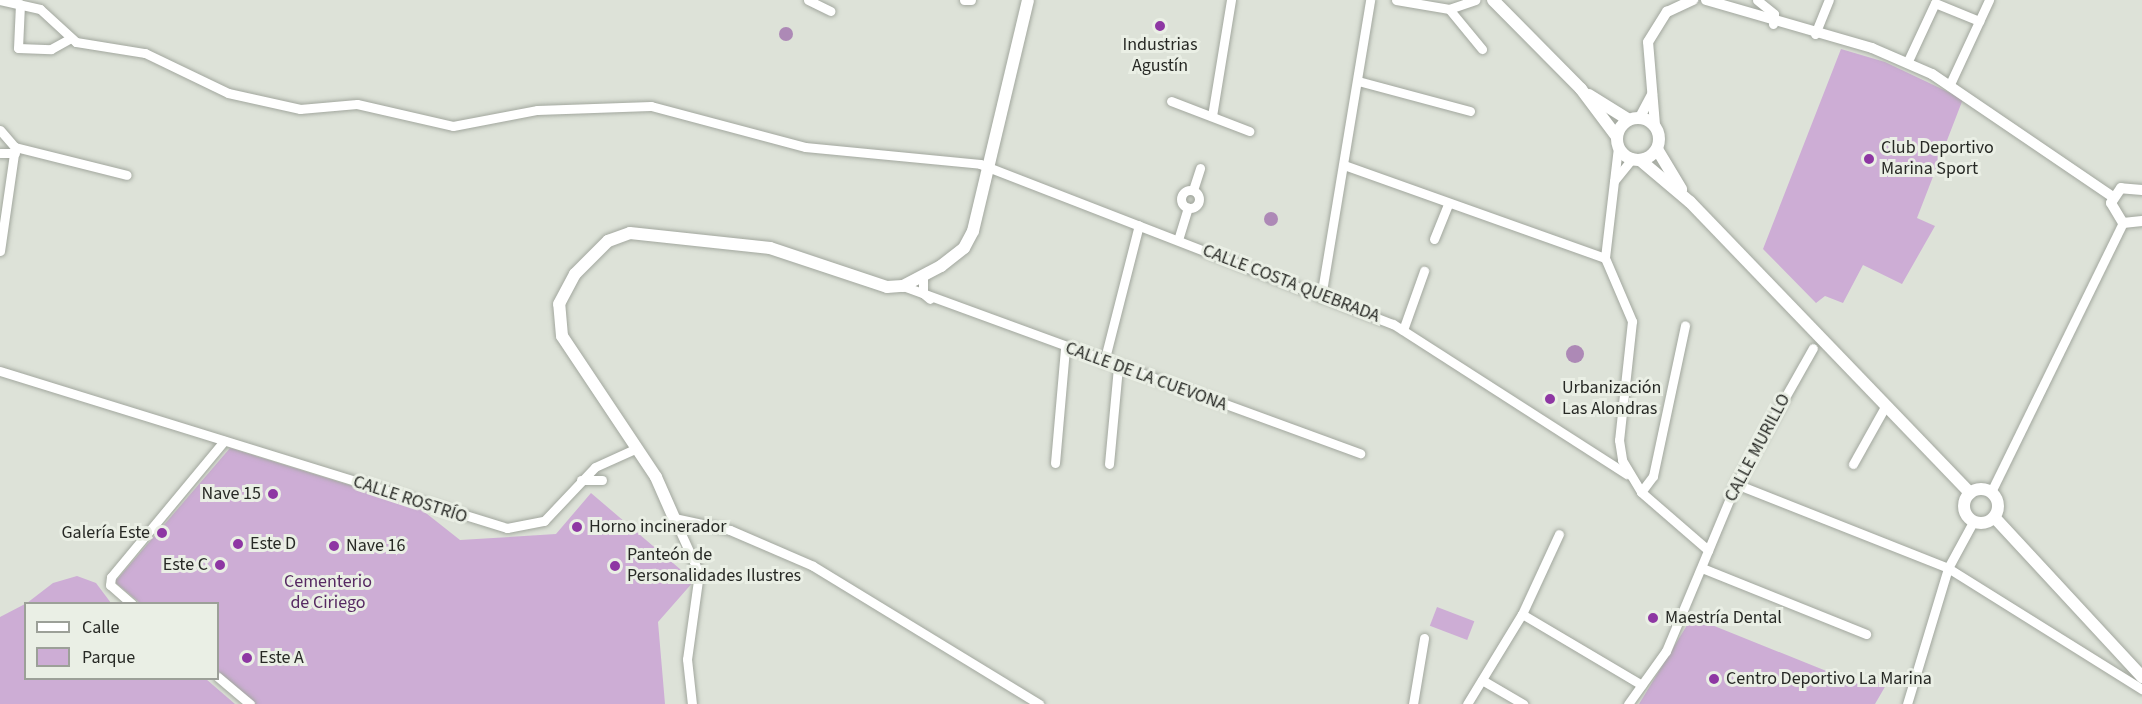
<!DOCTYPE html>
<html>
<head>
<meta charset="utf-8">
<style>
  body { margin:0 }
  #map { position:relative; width:2142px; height:704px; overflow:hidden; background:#dde2d8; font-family:"Source Sans 3",sans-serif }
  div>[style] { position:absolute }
  .green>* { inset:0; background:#cdadd5; transform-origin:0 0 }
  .water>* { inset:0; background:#ad89b6 }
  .round { border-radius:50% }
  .roads { filter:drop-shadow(0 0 2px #a2a79e) drop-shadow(0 0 2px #a2a79e) }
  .minor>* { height:9px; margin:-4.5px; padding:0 4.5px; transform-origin:4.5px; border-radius:4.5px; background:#fff }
  .minor>.ring { margin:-4.5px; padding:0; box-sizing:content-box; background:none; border:9px solid #fff; border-radius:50% }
  .tertiary>* { height:10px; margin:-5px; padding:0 5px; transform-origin:5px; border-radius:5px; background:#fff }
  .secondary>* { height:12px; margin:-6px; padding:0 6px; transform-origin:6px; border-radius:6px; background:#fff }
  .secondary>.ring { margin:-6px; padding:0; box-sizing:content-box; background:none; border:12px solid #fff; border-radius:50% }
  .dots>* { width:16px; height:16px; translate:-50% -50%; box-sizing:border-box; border:3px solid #eaefe5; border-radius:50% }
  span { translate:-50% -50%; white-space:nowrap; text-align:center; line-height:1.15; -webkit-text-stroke:6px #eaefe5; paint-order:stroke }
  .poi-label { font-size:18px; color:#272925 }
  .left { translate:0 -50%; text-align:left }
  .right { translate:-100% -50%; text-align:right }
  .street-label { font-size:18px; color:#272925 }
  .park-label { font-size:18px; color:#572a63 }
  .legend { position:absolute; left:24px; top:602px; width:195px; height:78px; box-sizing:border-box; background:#eaefe5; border:2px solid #9ca098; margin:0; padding:8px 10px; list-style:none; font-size:18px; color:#272925 }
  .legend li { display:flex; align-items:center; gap:12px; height:30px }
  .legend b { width:30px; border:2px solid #9ca098 }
</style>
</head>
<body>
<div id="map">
  <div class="green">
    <div style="clip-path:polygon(1841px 49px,1885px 62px,1963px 99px,1917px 218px,1935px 226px,1902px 284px,1863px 265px,1843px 303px,1825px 296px,1816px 303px,1763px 249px)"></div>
    <div style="clip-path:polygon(230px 448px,417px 506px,460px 540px,556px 534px,591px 493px,694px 581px,658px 622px,665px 704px,256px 704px,218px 671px,218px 604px,140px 603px,115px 582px)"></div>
    <div style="clip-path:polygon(77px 576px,96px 583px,111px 603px,27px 603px,53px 583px)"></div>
    <div style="clip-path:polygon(25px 604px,26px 678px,206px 679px,235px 704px,0 704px,0 617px)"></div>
    <div style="left:1437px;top:607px;width:40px;height:20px;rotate:21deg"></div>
    <div style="clip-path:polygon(1692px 617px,1866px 687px,1869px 679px,1886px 685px,1875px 704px,1639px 704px)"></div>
  </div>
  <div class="water">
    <div class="round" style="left:779px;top:27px;width:14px;height:14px"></div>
    <div class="round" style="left:1264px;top:212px;width:14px;height:14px"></div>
    <div class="round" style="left:1566px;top:345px;width:18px;height:18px"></div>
  </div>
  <div class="roads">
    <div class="minor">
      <div style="left:0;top:0;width:41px;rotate:12.7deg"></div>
      <div style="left:40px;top:9px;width:49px;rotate:42.5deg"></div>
      <div style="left:76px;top:42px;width:70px;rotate:9.1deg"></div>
      <div style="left:145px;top:53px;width:92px;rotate:25.7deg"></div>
      <div style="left:228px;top:93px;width:74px;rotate:12.5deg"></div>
      <div style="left:300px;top:109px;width:57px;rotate:-5deg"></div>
      <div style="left:357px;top:104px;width:98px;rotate:12.9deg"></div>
      <div style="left:453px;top:126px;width:86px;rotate:-10.8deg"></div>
      <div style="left:537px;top:110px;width:114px;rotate:-2deg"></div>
      <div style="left:651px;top:106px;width:159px;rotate:14.9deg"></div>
      <div style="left:805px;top:147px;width:176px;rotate:5.5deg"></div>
      <div style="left:980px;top:164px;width:443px;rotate:21.2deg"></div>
      <div style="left:1393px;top:324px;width:278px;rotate:32.7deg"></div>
      <div style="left:808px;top:0;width:25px;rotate:26deg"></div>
      <div style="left:964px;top:0;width:7px"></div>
      <div style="left:1396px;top:0;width:54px;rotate:9.6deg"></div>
      <div style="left:1449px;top:9px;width:28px;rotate:-19deg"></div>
      <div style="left:1757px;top:0;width:22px;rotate:39deg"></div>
      <div style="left:1774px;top:14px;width:10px;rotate:96deg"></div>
      <div style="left:20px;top:4px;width:44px;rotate:92.6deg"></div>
      <div style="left:18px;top:48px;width:33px;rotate:2deg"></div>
      <div style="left:51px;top:49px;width:21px;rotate:-29deg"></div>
      <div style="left:1449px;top:9px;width:52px;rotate:50.5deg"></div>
      <div style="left:1815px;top:34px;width:37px;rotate:-68deg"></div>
      <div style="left:1907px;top:63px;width:66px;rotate:-65deg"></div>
      <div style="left:1935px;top:3px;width:48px;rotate:22.2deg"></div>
      <div style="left:1358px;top:81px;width:116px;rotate:15deg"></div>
      <div style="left:1950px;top:84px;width:93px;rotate:-65.1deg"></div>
      <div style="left:1171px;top:101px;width:84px;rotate:21deg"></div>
      <div style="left:1212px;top:116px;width:118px;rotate:-80.7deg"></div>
      <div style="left:0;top:130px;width:23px;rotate:49deg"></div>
      <div style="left:15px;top:147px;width:115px;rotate:14deg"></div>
      <div style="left:1618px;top:147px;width:112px;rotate:96.7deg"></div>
      <div style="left:1605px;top:258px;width:69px;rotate:66.8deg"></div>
      <div style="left:1632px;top:321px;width:120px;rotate:96.2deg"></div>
      <div style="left:1619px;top:440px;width:20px;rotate:81deg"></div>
      <div style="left:1622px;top:460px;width:37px;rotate:59deg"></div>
      <div style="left:1641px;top:492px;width:89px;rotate:40.9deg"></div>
      <div style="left:0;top:153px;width:15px"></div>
      <div style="left:1344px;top:165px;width:277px;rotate:19.6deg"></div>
      <div style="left:1614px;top:181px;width:28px;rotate:-51deg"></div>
      <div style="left:1193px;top:190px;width:23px;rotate:-72deg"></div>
      <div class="ring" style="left:1181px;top:190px;width:9px;height:9px"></div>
      <div style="left:1434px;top:239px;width:38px;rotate:-68deg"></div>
      <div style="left:1178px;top:240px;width:34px;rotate:-73deg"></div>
      <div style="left:0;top:251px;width:105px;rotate:-81.8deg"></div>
      <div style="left:923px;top:276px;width:17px;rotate:90deg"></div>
      <div style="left:923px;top:293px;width:9px;rotate:41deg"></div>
      <div style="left:903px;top:286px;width:487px;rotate:20.1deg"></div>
      <div style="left:1321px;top:297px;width:301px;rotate:-80.6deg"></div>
      <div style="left:1403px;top:330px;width:63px;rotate:-70.4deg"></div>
      <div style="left:1104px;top:362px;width:141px;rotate:-75.7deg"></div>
      <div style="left:0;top:371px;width:531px;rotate:17.21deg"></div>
      <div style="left:507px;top:528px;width:38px;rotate:-11deg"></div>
      <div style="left:544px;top:521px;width:74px;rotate:-46.6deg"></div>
      <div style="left:595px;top:467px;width:44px;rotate:-24.2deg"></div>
      <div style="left:1055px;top:463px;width:115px;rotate:-85deg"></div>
      <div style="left:1109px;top:464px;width:97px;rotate:-84.7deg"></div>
      <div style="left:1853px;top:464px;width:68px;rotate:-60.8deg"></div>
      <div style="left:581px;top:480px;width:21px"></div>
      <div style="left:1736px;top:484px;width:228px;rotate:21.6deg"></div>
      <div style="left:1948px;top:568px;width:229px;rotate:32deg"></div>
      <div style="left:1641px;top:492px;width:20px;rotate:-53deg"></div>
      <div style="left:1653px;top:476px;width:154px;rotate:-78deg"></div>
      <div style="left:1991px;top:492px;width:300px;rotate:-63.9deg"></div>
      <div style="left:674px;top:518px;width:57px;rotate:12.1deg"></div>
      <div style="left:730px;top:530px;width:90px;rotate:23.4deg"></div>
      <div style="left:813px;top:566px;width:265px;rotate:31.4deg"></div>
      <div style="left:674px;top:518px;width:60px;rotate:65.6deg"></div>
      <div style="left:699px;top:573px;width:87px;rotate:97.9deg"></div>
      <div style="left:687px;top:659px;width:45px;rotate:83.7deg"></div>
      <div style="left:1702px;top:568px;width:177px;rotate:21.9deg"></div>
      <div style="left:132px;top:604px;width:29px;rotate:-139deg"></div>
      <div style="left:110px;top:585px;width:8px;rotate:-83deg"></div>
      <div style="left:111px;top:577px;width:177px;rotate:-50.3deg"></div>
      <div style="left:1522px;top:614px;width:139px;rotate:30.6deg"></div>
      <div style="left:218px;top:677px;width:42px;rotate:40.2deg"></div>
      <div style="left:1482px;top:680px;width:48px;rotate:30.3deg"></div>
      <div style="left:1413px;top:704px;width:67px;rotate:-80.5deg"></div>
      <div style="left:1467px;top:704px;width:105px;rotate:-58.6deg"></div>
      <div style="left:1522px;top:614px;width:88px;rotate:-65.2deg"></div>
      <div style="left:1628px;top:704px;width:65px;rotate:-54.4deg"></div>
      <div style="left:1666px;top:651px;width:181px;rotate:-67.3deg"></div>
      <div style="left:1736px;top:484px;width:156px;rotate:-60.5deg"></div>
      <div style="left:1907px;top:704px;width:142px;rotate:-73.2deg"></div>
      <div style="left:1948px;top:568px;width:52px;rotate:-61.5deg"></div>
    </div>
    <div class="tertiary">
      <div style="left:1706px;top:0;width:173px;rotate:16.1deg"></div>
      <div style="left:1872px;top:48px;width:65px;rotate:23.4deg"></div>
      <div style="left:1932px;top:74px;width:219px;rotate:34.2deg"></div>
      <div style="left:1640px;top:117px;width:26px;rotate:-62deg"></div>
      <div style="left:1655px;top:125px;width:83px;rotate:-94.8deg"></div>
      <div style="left:1648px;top:42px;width:36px;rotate:-58deg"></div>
      <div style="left:1667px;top:12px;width:29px;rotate:-25deg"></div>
      <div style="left:2142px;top:190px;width:21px;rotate:-175deg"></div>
      <div style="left:2121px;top:188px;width:18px;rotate:124deg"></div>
      <div style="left:2111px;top:203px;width:23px;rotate:59deg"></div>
      <div style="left:2123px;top:223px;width:19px;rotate:-6deg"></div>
    </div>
    <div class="secondary">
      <div style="left:1493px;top:0;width:125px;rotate:45.3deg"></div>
      <div style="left:1581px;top:89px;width:60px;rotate:53.1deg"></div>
      <div style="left:1589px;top:95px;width:47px;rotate:32deg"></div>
      <div class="ring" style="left:1617px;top:118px;width:30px;height:30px"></div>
      <div style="left:1657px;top:149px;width:47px;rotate:59deg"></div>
      <div style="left:1640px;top:160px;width:65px;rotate:40deg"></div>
      <div style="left:1690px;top:202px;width:404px;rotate:46.1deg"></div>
      <div class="ring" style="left:1964px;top:489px;width:22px;height:22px"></div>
      <div style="left:674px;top:518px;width:45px;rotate:-113.7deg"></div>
      <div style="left:656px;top:477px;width:169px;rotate:-123.7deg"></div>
      <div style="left:562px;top:336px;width:32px;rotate:-95deg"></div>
      <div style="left:559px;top:304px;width:34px;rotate:-62deg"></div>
      <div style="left:575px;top:274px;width:47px;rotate:-45deg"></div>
      <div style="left:608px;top:241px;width:23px;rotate:-20deg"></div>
      <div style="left:630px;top:233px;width:141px;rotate:6.1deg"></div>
      <div style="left:770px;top:248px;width:123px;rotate:18.4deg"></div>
      <div style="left:887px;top:287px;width:16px;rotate:-4deg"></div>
      <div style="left:903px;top:286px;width:43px;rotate:-27.8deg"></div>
      <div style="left:941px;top:266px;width:29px;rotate:-38deg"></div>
      <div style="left:964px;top:248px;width:19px;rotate:-62deg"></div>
      <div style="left:973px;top:231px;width:237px;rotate:-76.6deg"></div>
      <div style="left:1995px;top:518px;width:217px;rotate:47.2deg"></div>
    </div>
  </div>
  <div class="dots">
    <div style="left:1160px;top:26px;background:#8e37a3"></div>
    <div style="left:1869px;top:159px;background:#8e37a3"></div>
    <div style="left:1550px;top:399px;background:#8e37a3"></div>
    <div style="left:273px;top:494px;background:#8e37a3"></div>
    <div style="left:577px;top:527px;background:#8e37a3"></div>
    <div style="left:162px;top:533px;background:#8e37a3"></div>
    <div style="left:238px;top:544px;background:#8e37a3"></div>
    <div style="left:334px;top:546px;background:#8e37a3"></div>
    <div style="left:220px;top:565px;background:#8e37a3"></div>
    <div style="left:615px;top:566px;background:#8e37a3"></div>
    <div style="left:1653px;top:618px;background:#8e37a3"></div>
    <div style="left:247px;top:658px;background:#8e37a3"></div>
    <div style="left:1714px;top:679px;background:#8e37a3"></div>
  </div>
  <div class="poi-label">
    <span style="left:1160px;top:56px">Industrias<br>Agustín</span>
    <span class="left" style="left:1881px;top:159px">Club Deportivo<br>Marina Sport</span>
    <span class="left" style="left:1562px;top:399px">Urbanización<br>Las Alondras</span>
    <span class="right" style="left:261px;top:494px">Nave 15</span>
    <span class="left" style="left:589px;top:527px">Horno incinerador</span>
    <span class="right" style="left:150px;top:533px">Galería Este</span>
    <span class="left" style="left:250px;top:544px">Este D</span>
    <span class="left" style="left:346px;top:546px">Nave 16</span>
    <span class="left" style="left:627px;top:566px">Panteón de<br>Personalidades Ilustres</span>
    <span class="right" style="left:208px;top:565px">Este C</span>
    <span class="left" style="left:1665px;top:618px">Maestría Dental</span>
    <span class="left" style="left:259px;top:658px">Este A</span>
    <span class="left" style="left:1726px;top:679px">Centro Deportivo La Marina</span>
  </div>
  <div class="street-label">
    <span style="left:1291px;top:284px;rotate:21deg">CALLE COSTA QUEBRADA</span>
    <span style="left:1146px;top:377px;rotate:20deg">CALLE DE LA CUEVONA</span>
    <span style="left:1758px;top:448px;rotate:-62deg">CALLE MURILLO</span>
    <span style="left:410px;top:500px;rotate:18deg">CALLE ROSTRÍO</span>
  </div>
  <div class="park-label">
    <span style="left:328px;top:593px">Cementerio<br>de Ciriego</span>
  </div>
  <ul class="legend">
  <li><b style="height:8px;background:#fff"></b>Calle</li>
  <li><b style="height:16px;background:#cdadd5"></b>Parque</li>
  </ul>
</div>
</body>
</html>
